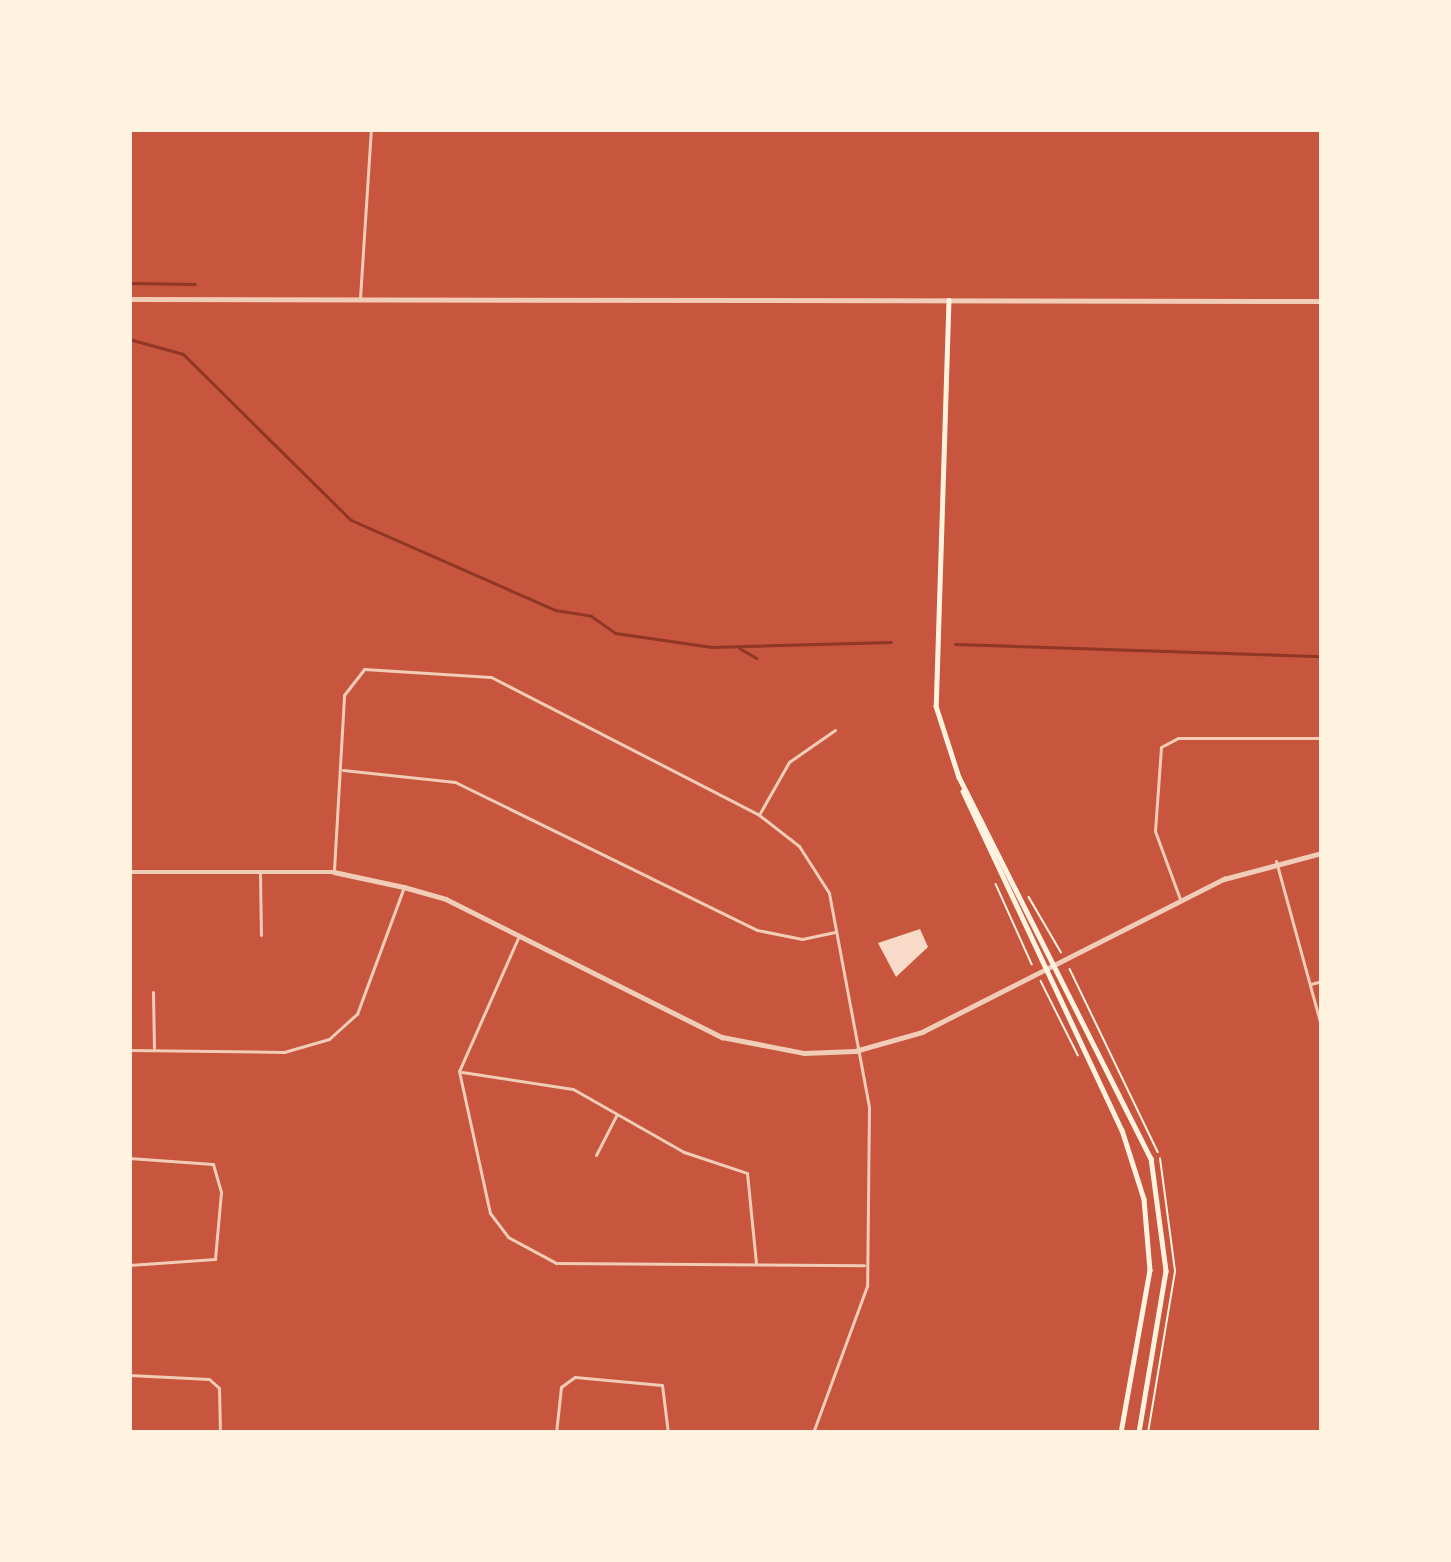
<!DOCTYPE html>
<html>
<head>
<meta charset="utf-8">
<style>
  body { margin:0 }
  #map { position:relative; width:1451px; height:1562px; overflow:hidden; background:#c8553d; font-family:Cabin,sans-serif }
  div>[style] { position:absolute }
  .stream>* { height:3px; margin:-1.5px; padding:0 1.5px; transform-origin:1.5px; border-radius:1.5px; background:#8f3625 }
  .building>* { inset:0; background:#f7dbc8 }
  .path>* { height:1.5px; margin:-0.75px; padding:0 0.75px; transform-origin:0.75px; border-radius:0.75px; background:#fff3e0 }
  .minor>* { height:3px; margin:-1.5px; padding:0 1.5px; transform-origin:1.5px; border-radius:1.5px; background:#f1ccb7 }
  .tertiary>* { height:4.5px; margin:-2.25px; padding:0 2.25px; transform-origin:2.25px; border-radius:2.25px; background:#f1ccb7 }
  .secondary>* { height:4.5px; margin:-2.25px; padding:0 2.25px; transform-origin:2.25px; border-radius:2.25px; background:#fff3e0 }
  span { translate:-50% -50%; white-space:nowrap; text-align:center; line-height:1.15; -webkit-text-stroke:12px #fff3e0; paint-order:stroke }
  .frame { position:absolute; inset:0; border:132px solid #fff3e0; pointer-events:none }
</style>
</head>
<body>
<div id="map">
  <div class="stream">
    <div style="left:129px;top:283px;width:66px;rotate:0.9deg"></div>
    <div style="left:129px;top:339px;width:56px;rotate:15.5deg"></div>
    <div style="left:183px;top:354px;width:236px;rotate:44.7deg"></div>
    <div style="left:351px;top:520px;width:223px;rotate:23.8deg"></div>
    <div style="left:555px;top:610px;width:36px;rotate:9deg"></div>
    <div style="left:591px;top:616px;width:29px;rotate:35deg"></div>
    <div style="left:615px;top:633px;width:98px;rotate:8.2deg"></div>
    <div style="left:712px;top:647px;width:179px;rotate:-1.6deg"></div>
    <div style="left:955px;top:644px;width:367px;rotate:1.9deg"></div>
    <div style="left:739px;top:648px;width:20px;rotate:30deg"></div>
  </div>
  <div class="building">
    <div style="clip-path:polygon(920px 929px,928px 947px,896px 977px,878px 943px)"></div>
  </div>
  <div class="path">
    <div style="left:996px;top:884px;width:88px;rotate:65.8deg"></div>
    <div style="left:1029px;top:897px;width:64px;rotate:59.8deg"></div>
    <div style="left:1070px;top:969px;width:203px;rotate:64.3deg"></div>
    <div style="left:1041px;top:981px;width:83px;rotate:63.4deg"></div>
    <div style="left:1148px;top:1433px;width:164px;rotate:-80.5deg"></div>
    <div style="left:1175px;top:1271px;width:113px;rotate:-97.6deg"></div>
  </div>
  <div class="minor">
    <div style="left:360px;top:298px;width:169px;rotate:-86.3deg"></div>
    <div style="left:343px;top:770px;width:113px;rotate:6.1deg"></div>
    <div style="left:455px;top:782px;width:336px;rotate:26.1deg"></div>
    <div style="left:757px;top:930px;width:46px;rotate:11.3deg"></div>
    <div style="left:802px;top:939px;width:35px;rotate:-12deg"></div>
    <div style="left:760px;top:813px;width:59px;rotate:-60.4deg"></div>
    <div style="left:789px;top:762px;width:56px;rotate:-34.8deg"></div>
    <div style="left:1276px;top:861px;width:174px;rotate:74.7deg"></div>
    <div style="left:334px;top:870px;width:175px;rotate:-86.7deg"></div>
    <div style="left:344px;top:695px;width:33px;rotate:-52deg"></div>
    <div style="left:364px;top:669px;width:127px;rotate:3.6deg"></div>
    <div style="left:491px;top:677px;width:301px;rotate:27.2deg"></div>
    <div style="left:759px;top:815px;width:51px;rotate:37.8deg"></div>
    <div style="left:799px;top:846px;width:56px;rotate:57.4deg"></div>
    <div style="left:829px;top:893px;width:218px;rotate:79.4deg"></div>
    <div style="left:869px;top:1107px;width:179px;rotate:90.6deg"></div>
    <div style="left:867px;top:1286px;width:157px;rotate:110.2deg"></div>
    <div style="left:260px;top:874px;width:61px;rotate:89.1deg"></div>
    <div style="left:1180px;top:899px;width:72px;rotate:-110.2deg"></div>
    <div style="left:1155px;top:831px;width:84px;rotate:-85.9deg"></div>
    <div style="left:1161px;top:747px;width:19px;rotate:-28deg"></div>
    <div style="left:1178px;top:738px;width:144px"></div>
    <div style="left:518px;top:938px;width:145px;rotate:113.9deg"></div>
    <div style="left:459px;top:1071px;width:145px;rotate:77.7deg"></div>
    <div style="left:490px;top:1213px;width:30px;rotate:53deg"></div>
    <div style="left:508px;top:1237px;width:55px;rotate:28.4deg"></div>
    <div style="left:556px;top:1263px;width:308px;rotate:0.4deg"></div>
    <div style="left:1311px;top:984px;width:11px;rotate:-15deg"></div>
    <div style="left:153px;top:992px;width:56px;rotate:89deg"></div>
    <div style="left:129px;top:1050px;width:155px;rotate:0.7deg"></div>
    <div style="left:284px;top:1052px;width:47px;rotate:-16.1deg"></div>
    <div style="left:329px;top:1039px;width:38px;rotate:-42deg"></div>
    <div style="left:357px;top:1014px;width:135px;rotate:-69.7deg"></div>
    <div style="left:462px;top:1072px;width:112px;rotate:8.7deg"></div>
    <div style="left:573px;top:1089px;width:128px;rotate:29.6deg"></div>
    <div style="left:684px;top:1152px;width:66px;rotate:18.4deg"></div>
    <div style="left:747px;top:1173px;width:90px;rotate:84.3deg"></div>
    <div style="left:596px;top:1155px;width:44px;rotate:-62.9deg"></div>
    <div style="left:129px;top:1158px;width:84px;rotate:4.1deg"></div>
    <div style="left:213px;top:1164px;width:29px;rotate:74deg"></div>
    <div style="left:221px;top:1192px;width:67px;rotate:95.1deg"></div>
    <div style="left:215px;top:1259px;width:86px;rotate:176deg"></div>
    <div style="left:129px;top:1375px;width:80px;rotate:2.9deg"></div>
    <div style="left:209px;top:1379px;width:13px;rotate:42deg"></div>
    <div style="left:219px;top:1388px;width:45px;rotate:88.7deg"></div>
    <div style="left:556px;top:1433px;width:46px;rotate:-83.8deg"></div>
    <div style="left:561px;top:1387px;width:17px;rotate:-36deg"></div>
    <div style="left:575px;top:1377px;width:87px;rotate:5.3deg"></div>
    <div style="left:662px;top:1385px;width:48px;rotate:82.9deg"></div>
    <div style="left:1321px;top:1433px;width:23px;rotate:-88deg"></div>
  </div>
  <div class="tertiary">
    <div style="left:129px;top:299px;width:1193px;rotate:0.1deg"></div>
    <div style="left:129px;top:872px;width:205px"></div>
    <div style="left:334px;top:872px;width:72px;rotate:12.1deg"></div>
    <div style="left:404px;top:887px;width:44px;rotate:15.9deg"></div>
    <div style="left:446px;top:899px;width:309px;rotate:26.6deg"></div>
    <div style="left:722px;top:1037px;width:84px;rotate:11deg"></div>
    <div style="left:804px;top:1053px;width:51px;rotate:-2.2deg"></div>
    <div style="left:855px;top:1051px;width:70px;rotate:-15.8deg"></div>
    <div style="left:922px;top:1032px;width:339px;rotate:-26.9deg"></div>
    <div style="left:1224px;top:879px;width:101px;rotate:-14.9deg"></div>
  </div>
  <div class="secondary">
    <div style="left:949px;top:300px;width:406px;rotate:91.8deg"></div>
    <div style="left:936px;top:706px;width:75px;rotate:72.1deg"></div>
    <div style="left:959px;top:777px;width:427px;rotate:63.3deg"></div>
    <div style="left:1151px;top:1158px;width:114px;rotate:82.4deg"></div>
    <div style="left:1166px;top:1271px;width:164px;rotate:99.5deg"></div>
    <div style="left:963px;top:791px;width:374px;rotate:64.9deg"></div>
    <div style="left:1122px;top:1130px;width:72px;rotate:72.3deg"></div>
    <div style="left:1144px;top:1199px;width:71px;rotate:85.2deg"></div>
    <div style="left:1150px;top:1270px;width:166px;rotate:100.1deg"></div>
  </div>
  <div class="frame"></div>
</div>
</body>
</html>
